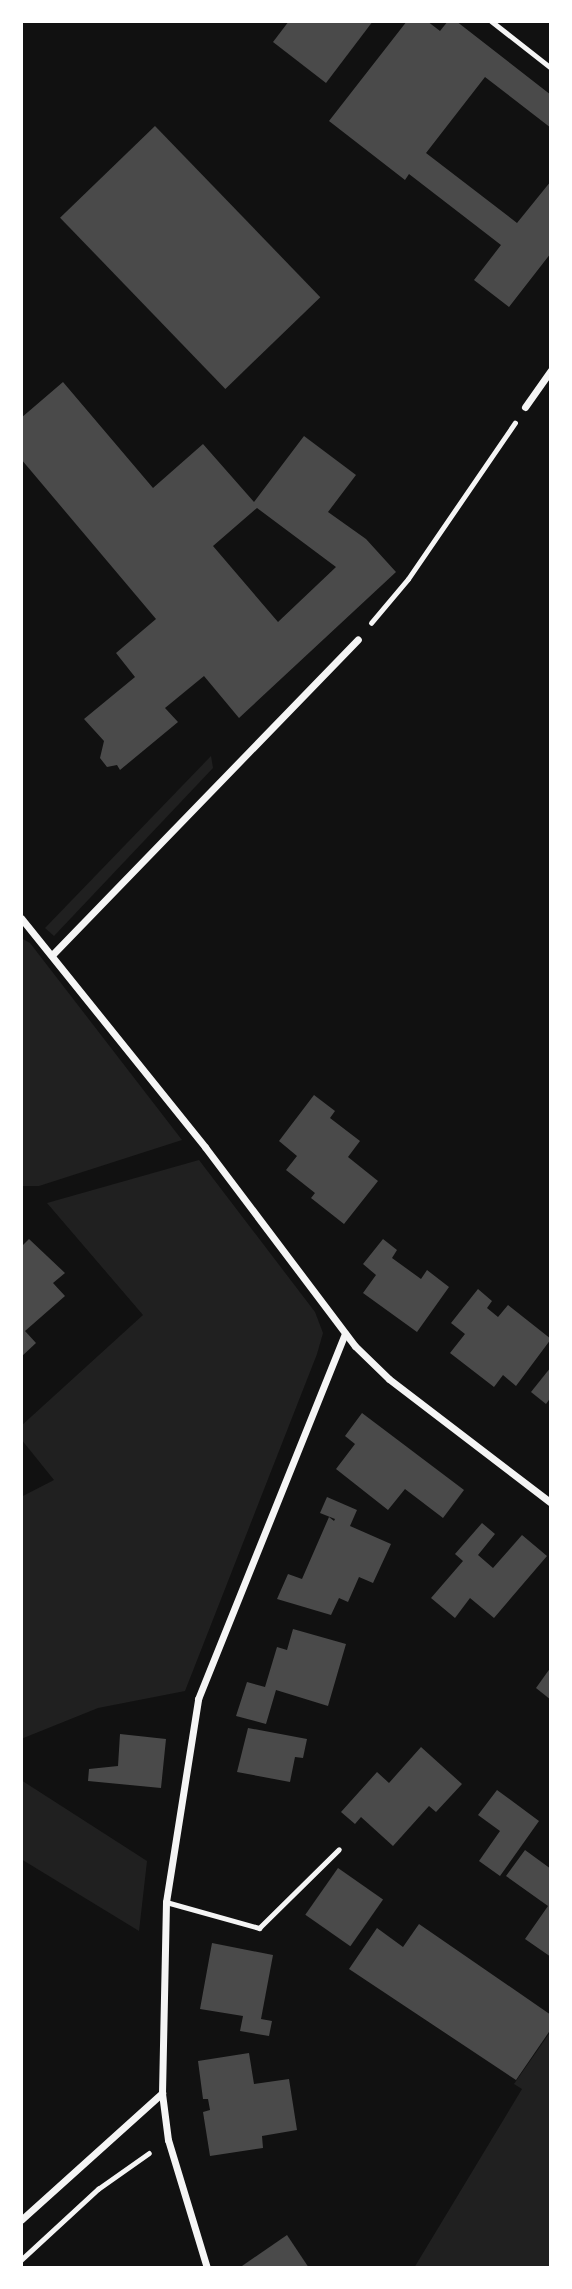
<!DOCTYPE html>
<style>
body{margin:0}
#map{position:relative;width:572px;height:2289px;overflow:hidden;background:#111;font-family:"Work Sans",sans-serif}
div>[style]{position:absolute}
.green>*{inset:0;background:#202020}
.building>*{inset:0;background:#4a4a4a;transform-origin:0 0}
.path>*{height:4.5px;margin:-2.25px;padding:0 2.25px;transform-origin:2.25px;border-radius:2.25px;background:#f5f5f5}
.service>*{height:5px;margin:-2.5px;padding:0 2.5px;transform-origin:2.5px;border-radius:2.5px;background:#f5f5f5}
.minor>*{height:7px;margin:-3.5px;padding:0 3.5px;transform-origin:3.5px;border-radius:3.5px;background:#f5f5f5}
span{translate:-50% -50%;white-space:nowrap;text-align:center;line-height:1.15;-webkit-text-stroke:7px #fff;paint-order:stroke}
.frame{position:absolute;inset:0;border:23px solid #fff;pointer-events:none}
</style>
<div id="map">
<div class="green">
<div style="clip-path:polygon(211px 756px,213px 768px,54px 936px,45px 928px)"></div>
<div style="clip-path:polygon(21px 938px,30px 943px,182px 1140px,39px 1186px,21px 1186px)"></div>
<div style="clip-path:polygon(199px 1160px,315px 1312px,323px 1333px,317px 1354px,185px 1691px,98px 1708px,21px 1739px,21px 1497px,54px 1480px,21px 1439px,21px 1426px,143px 1315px,47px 1203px)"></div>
<div style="clip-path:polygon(21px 1780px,147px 1861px,139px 1931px,21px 1859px)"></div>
<div style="clip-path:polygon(551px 2031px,551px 2268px,414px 2268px,522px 2089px,514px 2084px)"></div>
</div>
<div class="building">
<div style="clip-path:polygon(289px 21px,373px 21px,326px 83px,273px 42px)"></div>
<div style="clip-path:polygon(407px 21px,427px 21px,440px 31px,448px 21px,456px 21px,551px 95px,551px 128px,485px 77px,426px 153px,517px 223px,551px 181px,551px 253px,509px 307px,474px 280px,501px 245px,409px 174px,405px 180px,329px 121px)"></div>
<div style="left:155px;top:126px;width:238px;height:132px;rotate:46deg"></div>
<div style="clip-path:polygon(evenodd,63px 382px,153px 488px,203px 444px,254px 502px,304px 436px,356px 475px,328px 512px,366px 539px,396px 572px,239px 718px,204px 676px,165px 708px,178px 722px,120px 770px,117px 765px,107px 767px,100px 758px,104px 741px,84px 719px,135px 677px,116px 653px,156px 619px,21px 459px,21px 418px,63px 382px,257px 508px,336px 567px,278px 622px,213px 546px,257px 508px)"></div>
<div style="clip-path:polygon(314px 1095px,335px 1111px,330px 1118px,360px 1141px,348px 1157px,378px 1181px,344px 1224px,311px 1198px,315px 1193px,286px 1170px,297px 1156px,279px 1141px)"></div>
<div style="clip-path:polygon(29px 1239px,65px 1273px,53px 1283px,65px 1296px,25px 1331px,36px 1343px,21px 1357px,21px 1247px)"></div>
<div style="clip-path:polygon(383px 1239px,397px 1250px,392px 1258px,421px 1279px,427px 1270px,449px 1287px,417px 1332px,363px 1293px,376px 1275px,363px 1264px)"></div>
<div style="clip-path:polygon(478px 1289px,492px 1301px,487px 1308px,498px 1317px,508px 1305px,551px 1339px,516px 1386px,503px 1375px,494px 1387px,450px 1353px,465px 1334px,451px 1323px)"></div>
<div style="clip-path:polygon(551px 1367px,551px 1397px,546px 1404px,531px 1392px)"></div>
<div style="clip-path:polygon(362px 1413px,464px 1490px,443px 1518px,405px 1489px,388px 1510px,336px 1469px,355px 1444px,345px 1436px)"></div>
<div style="clip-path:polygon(327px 1497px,357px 1510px,350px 1526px,391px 1544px,373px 1583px,359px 1577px,348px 1602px,339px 1598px,331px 1615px,277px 1599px,288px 1574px,302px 1579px,329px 1517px,334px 1521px,335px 1519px,320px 1513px)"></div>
<div style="clip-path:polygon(482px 1523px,495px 1534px,478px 1555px,493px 1568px,522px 1535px,547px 1556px,494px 1618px,470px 1598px,455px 1618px,431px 1598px,463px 1561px,455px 1554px)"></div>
<div style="clip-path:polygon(293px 1629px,346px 1644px,328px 1706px,276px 1690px,266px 1724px,236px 1716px,247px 1682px,265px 1687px,277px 1647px,287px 1650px)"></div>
<div style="clip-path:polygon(551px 1667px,551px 1700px,536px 1688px)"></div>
<div style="clip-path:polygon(248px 1728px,307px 1739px,303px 1758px,295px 1757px,290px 1782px,237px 1772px)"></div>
<div style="clip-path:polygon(120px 1734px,166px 1739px,161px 1788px,88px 1781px,89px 1769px,118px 1766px)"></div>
<div style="clip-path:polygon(421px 1747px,462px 1784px,436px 1812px,429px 1806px,393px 1846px,361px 1817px,355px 1824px,341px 1812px,377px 1772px,389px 1783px)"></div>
<div style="clip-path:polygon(497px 1790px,539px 1821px,500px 1876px,479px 1861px,500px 1831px,478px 1815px)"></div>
<div style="clip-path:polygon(525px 1850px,551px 1869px,551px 1957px,525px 1939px,548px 1906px,506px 1876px)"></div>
<div style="left:338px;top:1868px;width:55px;height:57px;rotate:35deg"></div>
<div style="clip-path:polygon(419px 1924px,551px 2015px,551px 2029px,516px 2080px,349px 1969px,377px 1928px,403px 1947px)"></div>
<div style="clip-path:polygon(212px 1943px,273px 1955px,261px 2019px,272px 2021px,269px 2036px,240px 2031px,243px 2016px,200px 2009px)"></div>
<div style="clip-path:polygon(249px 2053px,254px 2084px,289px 2079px,297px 2130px,262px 2136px,263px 2148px,210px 2156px,203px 2112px,210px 2110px,208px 2099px,203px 2099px,198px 2061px)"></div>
<div style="clip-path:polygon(287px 2235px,309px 2268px,243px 2268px,242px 2266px)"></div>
</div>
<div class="path">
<div style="left:371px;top:623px;width:57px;rotate:-49.9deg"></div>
<div style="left:408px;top:579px;width:189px;rotate:-55.6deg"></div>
<div style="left:21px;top:2260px;width:105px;rotate:-42.7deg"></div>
<div style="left:98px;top:2189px;width:62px;rotate:-35.2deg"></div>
</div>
<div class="service">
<div style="left:491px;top:21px;width:76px;rotate:38.1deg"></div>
<div style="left:166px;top:1902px;width:97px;rotate:15.6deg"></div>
<div style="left:259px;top:1928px;width:112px;rotate:-44.6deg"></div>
</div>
<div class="minor">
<div style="left:525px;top:407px;width:45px;rotate:-54.9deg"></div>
<div style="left:21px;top:918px;width:294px;rotate:51.2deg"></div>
<div style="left:205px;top:1147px;width:249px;rotate:53deg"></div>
<div style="left:355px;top:1346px;width:47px;rotate:44.1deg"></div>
<div style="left:389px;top:1379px;width:204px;rotate:37.4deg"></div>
<div style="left:53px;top:954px;width:438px;rotate:-45.9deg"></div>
<div style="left:21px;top:2220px;width:190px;rotate:-42deg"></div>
<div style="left:207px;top:2268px;width:134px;rotate:-106.9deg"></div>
<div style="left:168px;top:2140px;width:47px;rotate:-97.3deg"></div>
<div style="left:162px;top:2093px;width:191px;rotate:-88.8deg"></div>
<div style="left:166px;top:1902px;width:206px;rotate:-81deg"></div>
<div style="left:198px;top:1699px;width:394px;rotate:-68.1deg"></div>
</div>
<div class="frame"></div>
</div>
